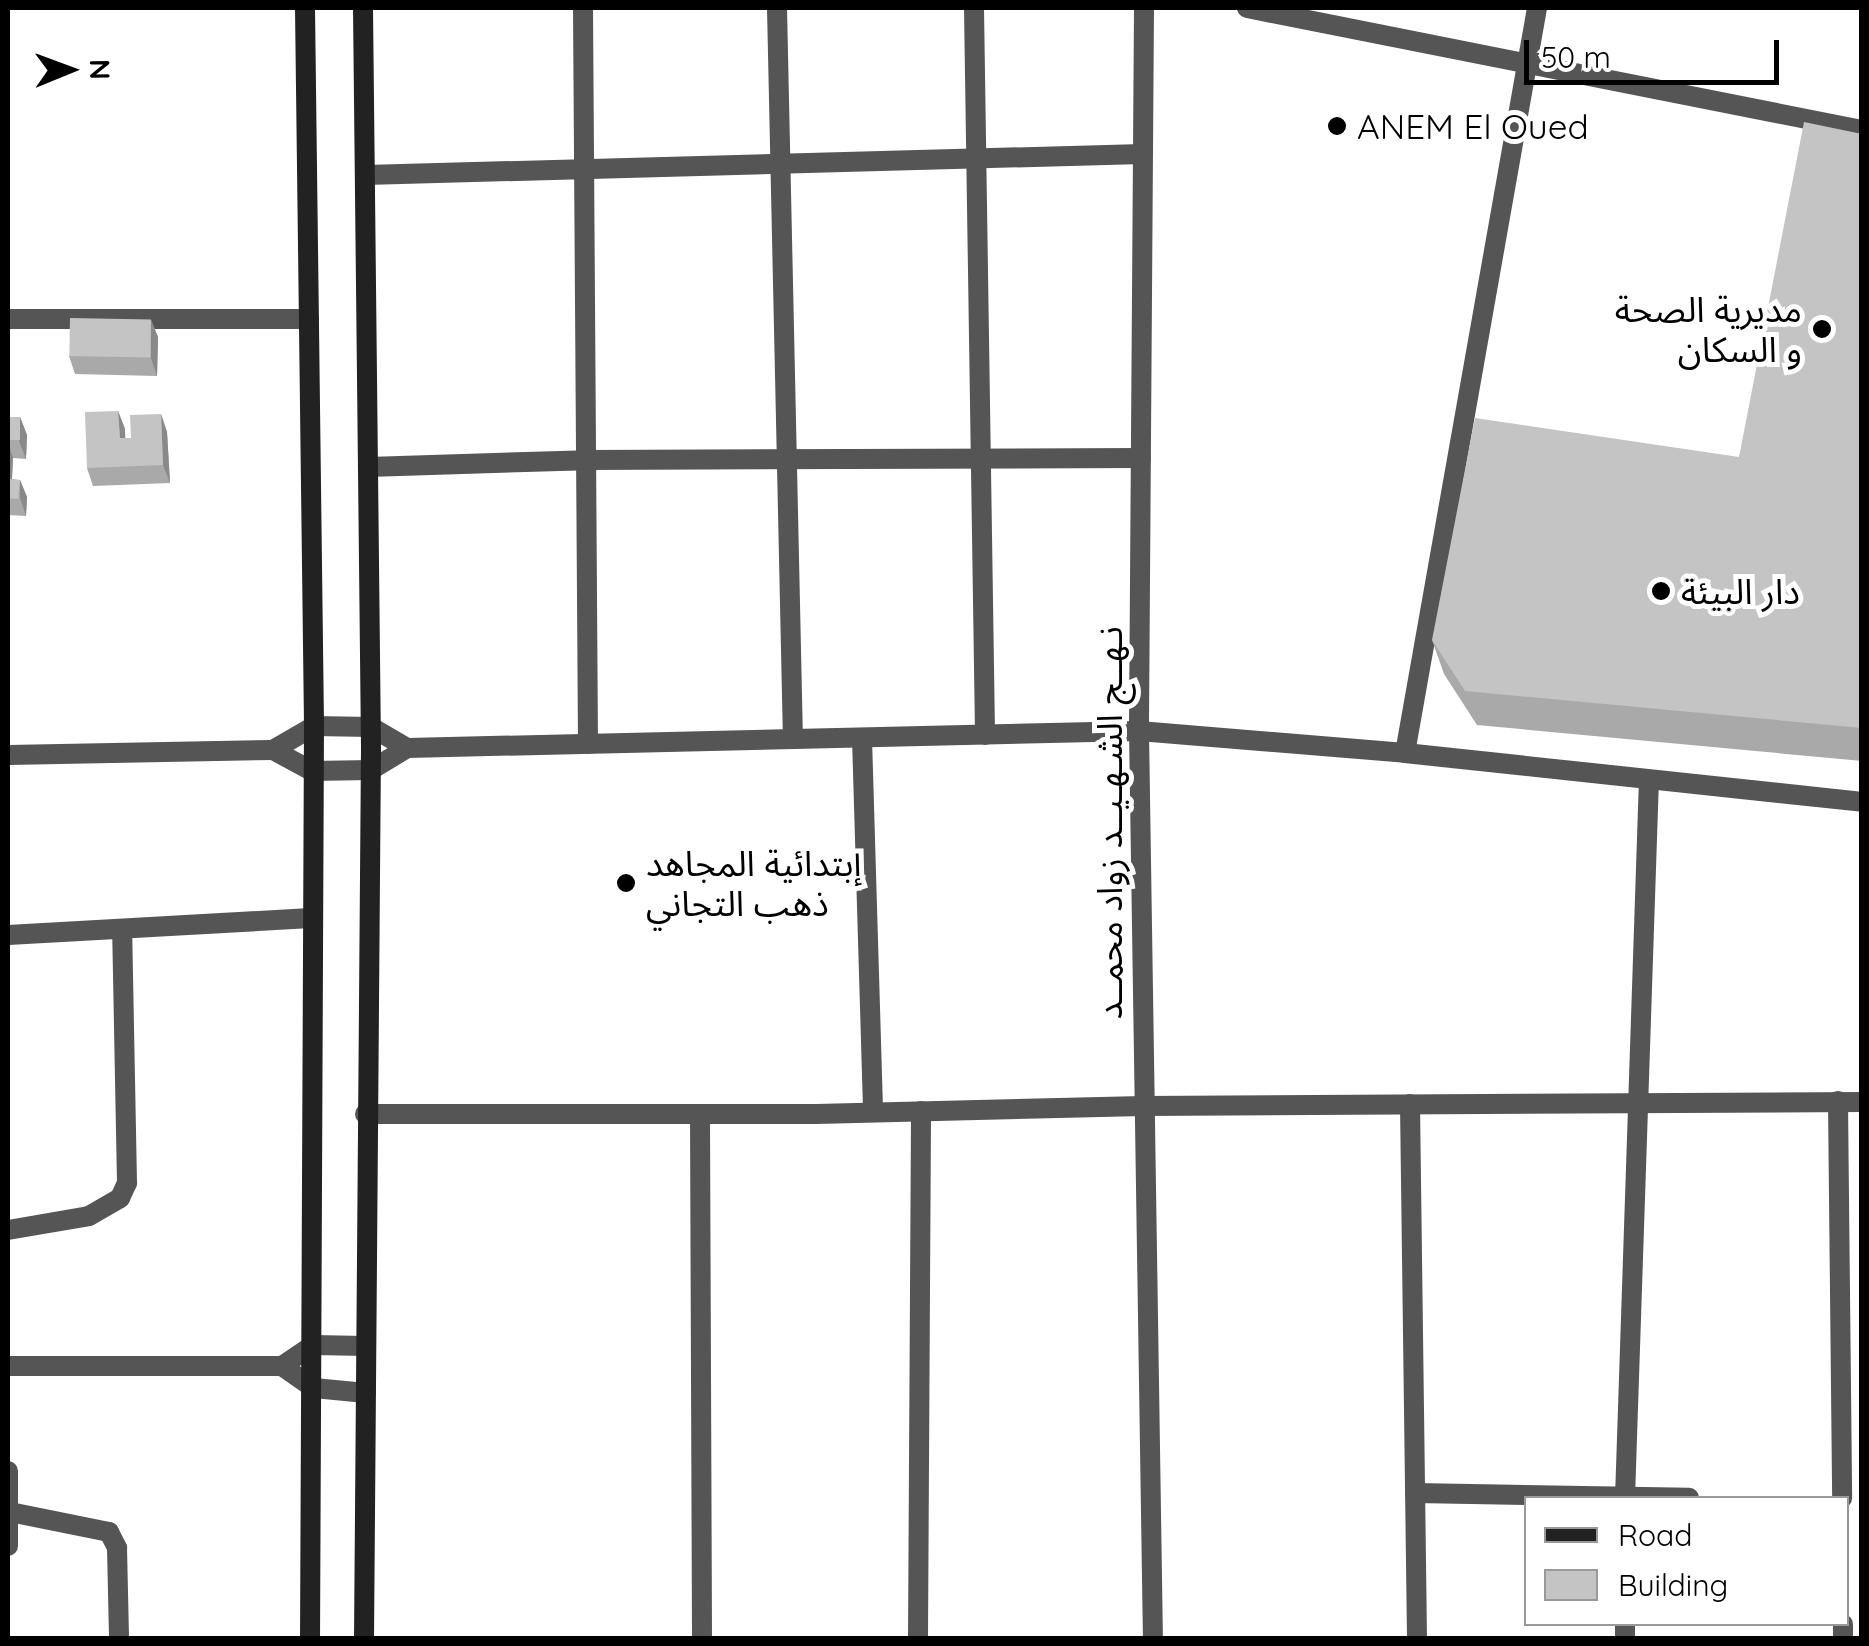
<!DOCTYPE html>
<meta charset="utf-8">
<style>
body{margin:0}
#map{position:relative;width:1869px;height:1646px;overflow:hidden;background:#fff;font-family:Quicksand,"Noto Sans Arabic",sans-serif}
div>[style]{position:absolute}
.minor>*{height:20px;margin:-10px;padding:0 10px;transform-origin:10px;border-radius:10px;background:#555}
.secondary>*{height:20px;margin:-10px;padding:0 10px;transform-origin:10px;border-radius:10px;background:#222}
.wall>*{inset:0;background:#a9a9a9}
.shaded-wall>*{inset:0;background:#898989}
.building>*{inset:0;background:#c4c4c4;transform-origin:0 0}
.dots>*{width:28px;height:28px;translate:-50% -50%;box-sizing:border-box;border:5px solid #fff;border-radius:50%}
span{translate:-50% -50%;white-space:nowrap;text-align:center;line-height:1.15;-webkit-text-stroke:10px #fff;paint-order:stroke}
.poi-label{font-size:35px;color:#000}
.left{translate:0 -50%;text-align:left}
.right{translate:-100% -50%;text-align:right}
.street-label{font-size:35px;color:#000}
.frame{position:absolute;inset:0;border:10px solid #000;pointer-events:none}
.legend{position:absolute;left:1524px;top:1496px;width:325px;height:130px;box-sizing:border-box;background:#fff;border:2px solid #999;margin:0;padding:12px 18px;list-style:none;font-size:30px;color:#000}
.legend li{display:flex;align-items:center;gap:20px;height:50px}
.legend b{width:50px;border:2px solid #999}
.north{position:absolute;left:20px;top:20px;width:100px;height:100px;-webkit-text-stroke:8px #fff;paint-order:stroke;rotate:89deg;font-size:28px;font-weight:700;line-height:40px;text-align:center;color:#000}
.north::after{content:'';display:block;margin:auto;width:35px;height:45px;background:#000;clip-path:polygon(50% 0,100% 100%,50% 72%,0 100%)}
.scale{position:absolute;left:1524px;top:40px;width:255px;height:45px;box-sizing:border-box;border:5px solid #000;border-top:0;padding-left:12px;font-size:30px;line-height:35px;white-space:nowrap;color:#000;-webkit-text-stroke:8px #fff;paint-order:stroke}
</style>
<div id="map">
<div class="minor">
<div style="left:583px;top:8px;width:736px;rotate:89.61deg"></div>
<div style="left:777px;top:8px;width:731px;rotate:88.75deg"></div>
<div style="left:974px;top:8px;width:727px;rotate:89.13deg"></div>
<div style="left:1144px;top:8px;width:723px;rotate:90.4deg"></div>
<div style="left:1139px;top:731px;width:907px;rotate:89.12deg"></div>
<div style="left:1247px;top:8px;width:627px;rotate:11.22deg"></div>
<div style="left:365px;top:175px;width:778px;rotate:-1.55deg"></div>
<div style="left:8px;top:319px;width:301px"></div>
<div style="left:368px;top:467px;width:218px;rotate:-1.8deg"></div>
<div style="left:586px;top:460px;width:555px;rotate:-0.21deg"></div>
<div style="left:862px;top:738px;width:374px;rotate:88.3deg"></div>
<div style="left:273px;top:750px;width:44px;rotate:28.3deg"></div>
<div style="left:312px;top:771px;width:59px;rotate:-1deg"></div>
<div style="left:371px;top:770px;width:42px;rotate:-31.4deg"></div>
<div style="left:407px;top:748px;width:732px;rotate:-1.33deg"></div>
<div style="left:1139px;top:731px;width:267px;rotate:4.7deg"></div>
<div style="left:1405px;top:753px;width:460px;rotate:6.1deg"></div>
<div style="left:1405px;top:753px;width:757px;rotate:-79.95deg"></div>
<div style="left:8px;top:755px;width:265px;rotate:-1.1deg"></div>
<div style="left:273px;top:750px;width:48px;rotate:-30.3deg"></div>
<div style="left:314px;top:726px;width:57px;rotate:1deg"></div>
<div style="left:371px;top:727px;width:42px;rotate:30.3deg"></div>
<div style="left:8px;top:935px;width:303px;rotate:-3.2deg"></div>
<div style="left:1838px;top:1101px;width:397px;rotate:89.4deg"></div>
<div style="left:1410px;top:1104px;width:534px;rotate:89.25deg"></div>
<div style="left:365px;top:1114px;width:451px"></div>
<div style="left:816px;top:1114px;width:327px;rotate:-1.4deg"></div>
<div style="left:1143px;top:1106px;width:719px;rotate:-0.32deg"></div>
<div style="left:700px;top:1115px;width:523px;rotate:89.78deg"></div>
<div style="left:8px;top:1230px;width:82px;rotate:-9.8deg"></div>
<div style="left:89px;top:1216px;width:36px;rotate:-30deg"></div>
<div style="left:120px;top:1198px;width:17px;rotate:-65deg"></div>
<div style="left:127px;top:1183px;width:254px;rotate:-91.1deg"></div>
<div style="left:8px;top:1366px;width:274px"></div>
<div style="left:282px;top:1366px;width:39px;rotate:35deg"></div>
<div style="left:314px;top:1388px;width:52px;rotate:5.5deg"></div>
<div style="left:282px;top:1366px;width:37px;rotate:-34deg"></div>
<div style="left:313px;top:1345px;width:53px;rotate:1.1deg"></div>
<div style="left:8px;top:1471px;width:75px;rotate:90deg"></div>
<div style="left:1415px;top:1493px;width:274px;rotate:1deg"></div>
<div style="left:1625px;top:1498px;width:718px;rotate:-88.09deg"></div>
<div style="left:10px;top:1512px;width:101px;rotate:11.4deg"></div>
<div style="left:109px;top:1532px;width:18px;rotate:63deg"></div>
<div style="left:117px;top:1548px;width:90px;rotate:88.7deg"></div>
<div style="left:1843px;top:1624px;width:14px;rotate:90deg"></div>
<div style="left:918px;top:1638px;width:527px;rotate:-89.67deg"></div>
<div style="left:1625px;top:1638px;width:14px;rotate:-90deg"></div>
</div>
<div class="secondary">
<div style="left:305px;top:8px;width:718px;rotate:89.28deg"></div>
<div style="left:314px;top:726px;width:912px;rotate:90.25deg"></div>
<div style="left:363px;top:8px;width:741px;rotate:89.38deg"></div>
<div style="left:371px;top:749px;width:889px;rotate:90.45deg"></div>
</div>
<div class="wall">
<div style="clip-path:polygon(1862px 134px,1862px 761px,1477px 725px,1444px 674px,1432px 640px,1739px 457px)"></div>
<div style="clip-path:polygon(151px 320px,158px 337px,157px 376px,75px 374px,69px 356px)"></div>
<div style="clip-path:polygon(118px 411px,125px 429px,125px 438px,131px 438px,161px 414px,167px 432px,170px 483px,93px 486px,87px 468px)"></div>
<div style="clip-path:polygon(8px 417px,20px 417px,27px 435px,26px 459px,13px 458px,12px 479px,20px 480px,27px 497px,26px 516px,8px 515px)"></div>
</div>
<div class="shaded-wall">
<div style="clip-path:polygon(151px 320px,158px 337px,157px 376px,151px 358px)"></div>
<div style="clip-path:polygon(118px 411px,125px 429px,126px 456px,120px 438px)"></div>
<div style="clip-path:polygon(161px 414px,167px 432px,170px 483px,163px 465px)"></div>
<div style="clip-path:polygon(20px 417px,27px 435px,26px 459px,19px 441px)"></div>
<div style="clip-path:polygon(8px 442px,13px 458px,11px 497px,8px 487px)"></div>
<div style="clip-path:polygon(20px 480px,27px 497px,26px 516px,20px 498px)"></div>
</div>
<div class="building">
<div style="clip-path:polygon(1804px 122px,1862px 134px,1862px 728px,1465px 691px,1432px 640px,1475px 418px,1739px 457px)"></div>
<div style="left:70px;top:318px;width:81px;height:38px;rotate:1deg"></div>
<div style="clip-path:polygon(118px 411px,120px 438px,131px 438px,130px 415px,161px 414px,163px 465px,87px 468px,85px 412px)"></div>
<div style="left:8px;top:417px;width:12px;height:23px"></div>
<div style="left:8px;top:479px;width:12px;height:19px;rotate:5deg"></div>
</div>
<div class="dots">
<div style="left:1337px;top:126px;background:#000"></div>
<div style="left:1822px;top:329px;background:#000"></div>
<div style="left:1661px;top:591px;background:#000"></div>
<div style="left:626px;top:883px;background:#000"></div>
</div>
<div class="poi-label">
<span class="left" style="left:1357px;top:126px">ANEM El Oued</span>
<span class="right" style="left:1802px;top:329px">مديرية الصحة<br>و السكان</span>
<span class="left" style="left:1681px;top:591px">دار البيئة</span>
<span class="left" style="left:646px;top:883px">إبتدائية المجاهد<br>ذهب التجاني</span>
</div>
<div class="street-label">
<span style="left:1109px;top:823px;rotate:-90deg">نـهــج الشـهـيــد زواد محمــد</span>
</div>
<div class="frame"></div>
<ul class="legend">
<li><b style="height:12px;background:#222"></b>Road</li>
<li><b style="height:28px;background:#c4c4c4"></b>Building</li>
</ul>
<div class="north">N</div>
<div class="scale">50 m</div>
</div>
